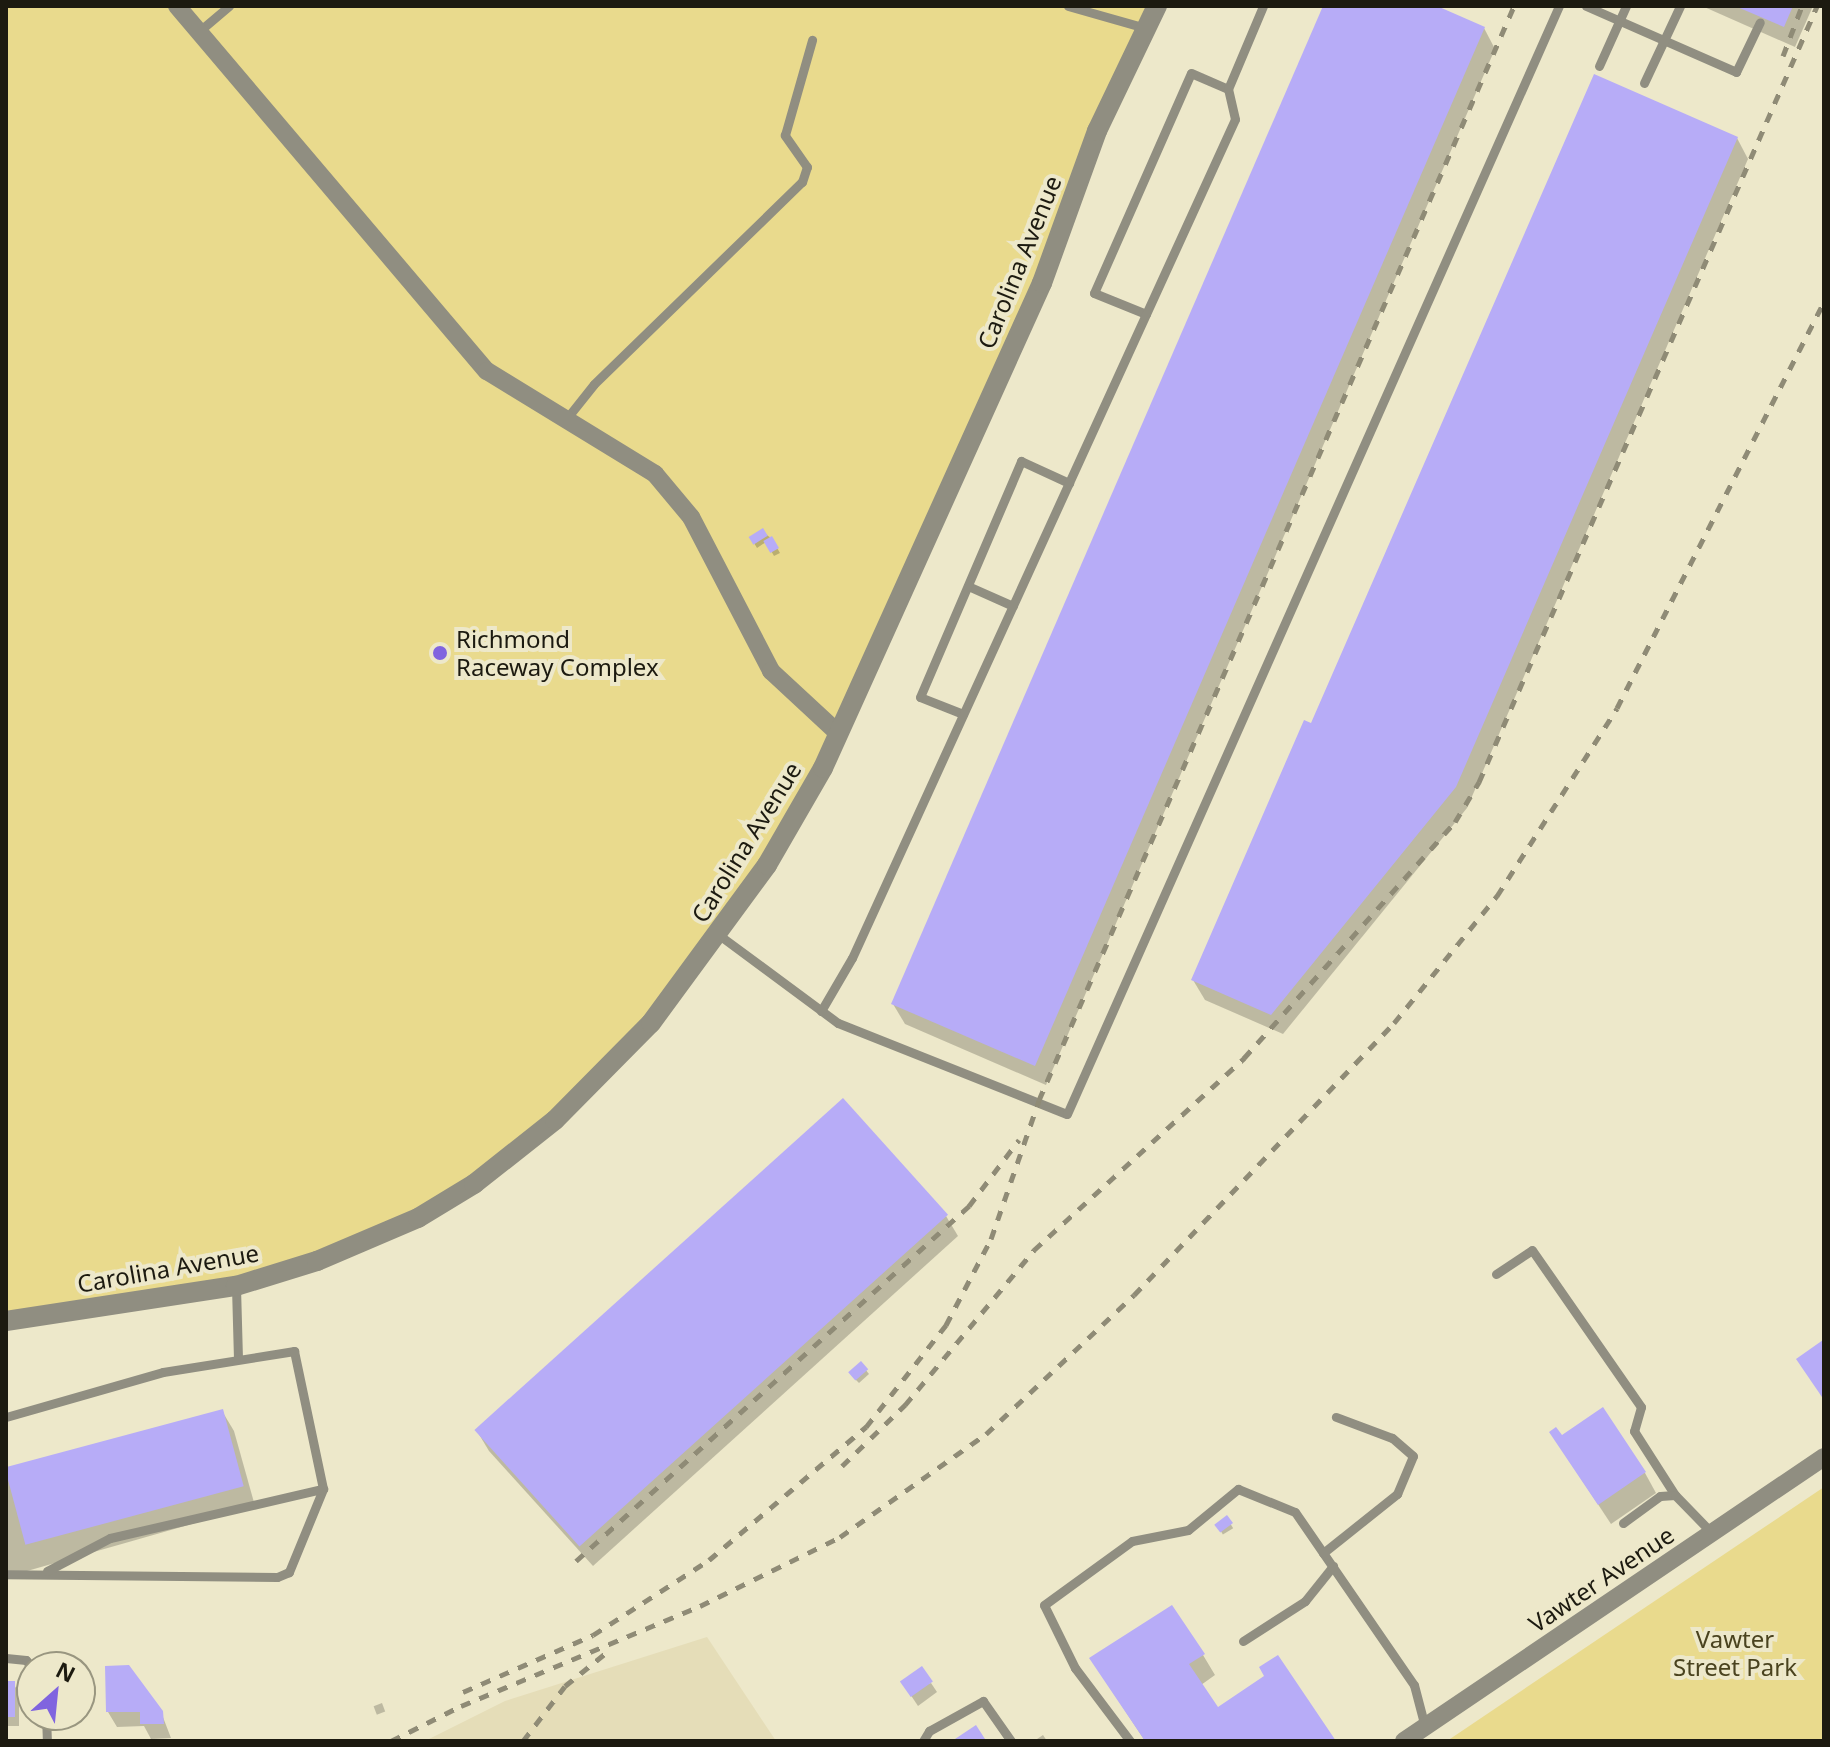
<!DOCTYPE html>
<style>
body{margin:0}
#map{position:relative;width:1830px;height:1747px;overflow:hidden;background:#ede8ca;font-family:"Noto Sans",sans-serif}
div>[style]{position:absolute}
.built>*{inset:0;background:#e5ddb8}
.green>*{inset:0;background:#e9da8d}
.shadow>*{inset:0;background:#0003;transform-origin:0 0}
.building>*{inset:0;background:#b7acf7;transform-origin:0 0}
.service>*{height:9px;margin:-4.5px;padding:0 4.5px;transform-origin:4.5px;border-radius:4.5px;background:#908e81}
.minor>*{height:18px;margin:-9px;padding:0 9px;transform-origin:9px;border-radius:9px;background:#908e81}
.tertiary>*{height:20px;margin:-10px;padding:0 10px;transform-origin:10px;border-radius:10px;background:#908e81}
.rail>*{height:5px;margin-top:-2.5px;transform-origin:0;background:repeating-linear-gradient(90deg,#8f8b76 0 10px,transparent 0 20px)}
.dots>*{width:22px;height:22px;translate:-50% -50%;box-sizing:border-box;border:4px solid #ede8ca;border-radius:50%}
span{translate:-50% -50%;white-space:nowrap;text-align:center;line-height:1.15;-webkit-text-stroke:8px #ede8ca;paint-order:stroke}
.street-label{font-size:24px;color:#1c1a10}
.poi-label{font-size:24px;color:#1c1a10}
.left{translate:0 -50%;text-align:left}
.park-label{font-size:24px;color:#4a431f}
.frame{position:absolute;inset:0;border:8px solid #1c1a10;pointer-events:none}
.north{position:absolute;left:16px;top:1651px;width:80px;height:80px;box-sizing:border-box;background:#ede8ca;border:2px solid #999680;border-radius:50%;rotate:27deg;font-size:22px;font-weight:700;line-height:32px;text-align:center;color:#1c1a10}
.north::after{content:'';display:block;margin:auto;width:28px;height:36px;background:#8064df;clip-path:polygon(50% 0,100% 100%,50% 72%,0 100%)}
</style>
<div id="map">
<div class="built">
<div style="clip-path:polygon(707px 1637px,776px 1741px,425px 1741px,505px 1701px)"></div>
</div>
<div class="green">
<div style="clip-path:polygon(6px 6px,1157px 6px,838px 733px,684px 982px,509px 1158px,317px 1261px,6px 1321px)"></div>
<div style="clip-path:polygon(1824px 1487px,1824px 1741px,1447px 1741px)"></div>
</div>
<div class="shadow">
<div style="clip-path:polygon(1325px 6px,1432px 6px,1484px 28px,1495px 49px,1046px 1085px,905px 1024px,893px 1004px)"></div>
<div style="clip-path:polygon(1702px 6px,1813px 6px,1795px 47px)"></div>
<div style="clip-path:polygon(1737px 138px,1748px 159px,1467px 808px,1283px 1034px,1205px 1000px,1193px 980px,1312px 726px)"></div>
<div style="clip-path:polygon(762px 531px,772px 539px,780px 553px,774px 556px,766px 542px,757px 548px,751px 538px)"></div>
<div style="clip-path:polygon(946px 1216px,958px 1236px,593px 1566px,489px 1451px,477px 1431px)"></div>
<div style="clip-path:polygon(861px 1364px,869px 1374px,859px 1383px,853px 1377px)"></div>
<div style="clip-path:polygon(222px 1411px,234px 1431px,255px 1506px,6px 1577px,6px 1473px)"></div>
<div style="clip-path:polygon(1551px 1433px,1645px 1473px,1656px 1493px,1611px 1524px)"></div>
<div style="left:1227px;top:1518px;width:12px;height:12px;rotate:59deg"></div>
<div style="clip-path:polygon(1203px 1655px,1215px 1675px,1201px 1685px,1217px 1709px,1333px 1741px,1145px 1741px,1091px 1659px)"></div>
<div style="clip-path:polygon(6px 1683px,13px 1683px,19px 1693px,19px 1726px,6px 1726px)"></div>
<div style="clip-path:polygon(931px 1683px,937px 1692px,918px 1706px,908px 1691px)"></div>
<div style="left:382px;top:1703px;width:9px;height:9px;rotate:69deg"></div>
<div style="clip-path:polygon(108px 1712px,161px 1712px,171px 1738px,151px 1739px,144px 1726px,117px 1727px)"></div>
<div style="clip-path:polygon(1043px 1735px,1047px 1741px,1034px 1741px)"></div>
</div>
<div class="building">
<div style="clip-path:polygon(1323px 6px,1437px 6px,1485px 27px,1035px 1066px,891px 1004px)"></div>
<div style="clip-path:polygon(1735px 6px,1793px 6px,1784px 27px)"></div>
<div style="clip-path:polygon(1594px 74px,1738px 137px,1456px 787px,1271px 1015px,1191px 980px,1304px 720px,1311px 723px)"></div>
<div style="left:763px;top:528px;width:9px;height:17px;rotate:58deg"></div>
<div style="left:772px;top:536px;width:14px;height:10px;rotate:60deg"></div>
<div style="left:843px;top:1098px;width:157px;height:496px;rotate:48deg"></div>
<div style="clip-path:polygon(1823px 1340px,1824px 1342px,1824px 1400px,1796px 1359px)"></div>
<div style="left:861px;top:1361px;width:11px;height:17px;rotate:49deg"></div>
<div style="clip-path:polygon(1603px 1407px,1646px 1472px,1598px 1505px,1549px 1432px,1556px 1427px,1562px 1435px)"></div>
<div style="left:223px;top:1409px;width:80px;height:226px;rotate:75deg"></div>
<div style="left:1227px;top:1515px;width:10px;height:16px;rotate:53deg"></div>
<div style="clip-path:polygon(1172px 1605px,1205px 1654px,1189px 1664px,1218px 1707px,1264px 1676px,1259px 1667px,1278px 1655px,1336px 1741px,1145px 1741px,1089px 1658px)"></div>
<div style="clip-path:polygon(129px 1665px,163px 1711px,164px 1724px,140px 1724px,140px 1712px,106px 1712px,105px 1666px)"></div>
<div style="left:922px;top:1666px;width:19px;height:27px;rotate:55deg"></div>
<div style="left:6px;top:1681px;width:9px;height:36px"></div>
<div style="clip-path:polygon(976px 1725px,985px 1739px,952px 1741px)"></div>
</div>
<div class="service">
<div style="left:1068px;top:6px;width:81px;rotate:15.8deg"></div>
<div style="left:1586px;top:6px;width:164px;rotate:23.7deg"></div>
<div style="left:1736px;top:72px;width:55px;rotate:-64.4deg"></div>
<div style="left:197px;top:33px;width:42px;rotate:-40.2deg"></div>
<div style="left:1599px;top:66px;width:66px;rotate:-65.8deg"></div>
<div style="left:1644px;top:83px;width:85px;rotate:-64.9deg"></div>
<div style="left:1146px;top:314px;width:56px;rotate:-158deg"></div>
<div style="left:1094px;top:293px;width:240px;rotate:-66.2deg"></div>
<div style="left:1191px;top:73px;width:40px;rotate:23.4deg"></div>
<div style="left:567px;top:418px;width:43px;rotate:-51.5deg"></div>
<div style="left:594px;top:384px;width:290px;rotate:-44.2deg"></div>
<div style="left:802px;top:182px;width:16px;rotate:-72deg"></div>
<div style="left:807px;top:167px;width:39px;rotate:-125deg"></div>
<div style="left:785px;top:135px;width:99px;rotate:-74.1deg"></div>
<div style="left:968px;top:586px;width:49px;rotate:24deg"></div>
<div style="left:963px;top:714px;width:46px;rotate:-158.4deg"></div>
<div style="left:920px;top:697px;width:257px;rotate:-66.8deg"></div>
<div style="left:1021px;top:461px;width:53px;rotate:24.6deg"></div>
<div style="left:719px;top:935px;width:148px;rotate:36.5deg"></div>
<div style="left:838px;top:1023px;width:246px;rotate:21.7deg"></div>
<div style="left:1067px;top:1114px;width:1212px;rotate:-66.06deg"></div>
<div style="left:821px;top:1011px;width:61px;rotate:-59.7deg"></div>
<div style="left:852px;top:958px;width:922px;rotate:-65.46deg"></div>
<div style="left:1235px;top:119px;width:31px;rotate:-103deg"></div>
<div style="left:1228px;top:89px;width:90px;rotate:-67.1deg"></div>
<div style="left:1496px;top:1274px;width:43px;rotate:-33.7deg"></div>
<div style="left:1532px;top:1250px;width:191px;rotate:55.2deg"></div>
<div style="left:1641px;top:1407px;width:25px;rotate:106deg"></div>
<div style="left:1634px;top:1431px;width:76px;rotate:57.4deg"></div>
<div style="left:236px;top:1287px;width:72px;rotate:88.4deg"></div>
<div style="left:6px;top:1417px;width:163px;rotate:-16deg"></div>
<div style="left:163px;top:1372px;width:133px;rotate:-9.1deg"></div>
<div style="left:294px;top:1351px;width:141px;rotate:78.1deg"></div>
<div style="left:323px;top:1489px;width:90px;rotate:112.3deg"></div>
<div style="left:289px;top:1572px;width:13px;rotate:157deg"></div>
<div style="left:277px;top:1577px;width:271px;rotate:-179.4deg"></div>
<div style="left:1623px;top:1523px;width:46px;rotate:-36.1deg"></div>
<div style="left:1660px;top:1496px;width:15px;rotate:-4deg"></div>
<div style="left:1675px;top:1495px;width:53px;rotate:45.8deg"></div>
<div style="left:1323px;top:1553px;width:95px;rotate:-38.6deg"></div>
<div style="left:1397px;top:1494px;width:41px;rotate:-67.2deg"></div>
<div style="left:1413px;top:1456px;width:28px;rotate:-139deg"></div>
<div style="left:1392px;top:1438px;width:60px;rotate:-159.4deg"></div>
<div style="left:47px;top:1571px;width:71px;rotate:-27.6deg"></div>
<div style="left:110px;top:1538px;width:219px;rotate:-13deg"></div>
<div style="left:1243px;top:1641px;width:74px;rotate:-32.8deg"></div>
<div style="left:1305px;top:1601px;width:45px;rotate:-51.3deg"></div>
<div style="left:6px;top:1658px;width:20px;rotate:6deg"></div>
<div style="left:26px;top:1660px;width:10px;rotate:53deg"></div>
<div style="left:46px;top:1715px;width:26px;rotate:88deg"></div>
<div style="left:923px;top:1741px;width:12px;rotate:-59deg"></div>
<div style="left:929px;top:1731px;width:62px;rotate:-29.1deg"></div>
<div style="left:983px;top:1701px;width:49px;rotate:55deg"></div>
<div style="left:1130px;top:1741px;width:91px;rotate:-127deg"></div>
<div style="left:1075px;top:1668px;width:70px;rotate:-116.2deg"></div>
<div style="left:1044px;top:1605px;width:109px;rotate:-36deg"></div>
<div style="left:1132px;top:1541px;width:57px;rotate:-11.1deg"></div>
<div style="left:1188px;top:1530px;width:65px;rotate:-39.4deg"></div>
<div style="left:1238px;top:1489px;width:61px;rotate:22deg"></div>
<div style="left:1295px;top:1512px;width:210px;rotate:55.5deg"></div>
<div style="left:1414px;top:1685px;width:43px;rotate:75.3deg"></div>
</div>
<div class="minor">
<div style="left:177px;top:6px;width:479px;rotate:49.7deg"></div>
<div style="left:487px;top:371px;width:197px;rotate:31.5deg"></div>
<div style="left:655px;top:474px;width:56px;rotate:50.1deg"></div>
<div style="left:691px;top:517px;width:174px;rotate:62.5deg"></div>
<div style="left:771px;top:671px;width:91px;rotate:42.8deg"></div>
<div style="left:1404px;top:1741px;width:507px;rotate:-34.07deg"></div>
</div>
<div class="tertiary">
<div style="left:6px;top:1321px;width:233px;rotate:-8.7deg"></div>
<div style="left:236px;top:1286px;width:85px;rotate:-17.2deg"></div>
<div style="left:317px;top:1261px;width:110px;rotate:-23.1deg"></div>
<div style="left:418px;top:1218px;width:66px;rotate:-31.3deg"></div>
<div style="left:474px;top:1184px;width:103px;rotate:-38.3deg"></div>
<div style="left:555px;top:1120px;width:136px;rotate:-45.3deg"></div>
<div style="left:651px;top:1023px;width:196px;rotate:-53.7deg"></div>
<div style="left:767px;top:865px;width:112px;rotate:-60deg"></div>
<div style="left:823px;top:768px;width:532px;rotate:-65.7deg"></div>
<div style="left:1042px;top:283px;width:162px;rotate:-70.1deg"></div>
<div style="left:1097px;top:131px;width:139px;rotate:-64.4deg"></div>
</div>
<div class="rail">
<div style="left:1783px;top:56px;width:53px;rotate:-69.2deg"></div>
<div style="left:842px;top:1466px;width:88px;rotate:-44.1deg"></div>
<div style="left:905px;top:1405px;width:202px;rotate:-50.2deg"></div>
<div style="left:1034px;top:1250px;width:285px;rotate:-42.4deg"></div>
<div style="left:1244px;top:1058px;width:317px;rotate:-48.2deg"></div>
<div style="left:1455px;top:822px;width:47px;rotate:-59deg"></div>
<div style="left:1479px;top:782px;width:846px;rotate:-66.46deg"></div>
<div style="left:576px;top:1561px;width:530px;rotate:-42.09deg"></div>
<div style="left:969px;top:1206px;width:83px;rotate:-52.9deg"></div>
<div style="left:463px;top:1692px;width:142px;rotate:-23.7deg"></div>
<div style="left:593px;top:1635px;width:138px;rotate:-32.9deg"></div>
<div style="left:709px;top:1560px;width:206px;rotate:-40.3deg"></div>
<div style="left:866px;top:1427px;width:130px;rotate:-51.9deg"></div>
<div style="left:946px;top:1325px;width:97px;rotate:-62.4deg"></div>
<div style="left:991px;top:1239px;width:147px;rotate:-70.9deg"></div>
<div style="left:1039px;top:1100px;width:1193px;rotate:-66.53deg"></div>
<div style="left:391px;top:1741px;width:78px;rotate:-26.6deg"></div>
<div style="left:461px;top:1706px;width:259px;rotate:-22.7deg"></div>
<div style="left:700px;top:1606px;width:156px;rotate:-26.2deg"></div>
<div style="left:840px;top:1537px;width:179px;rotate:-35.2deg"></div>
<div style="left:986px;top:1434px;width:203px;rotate:-43.2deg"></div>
<div style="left:1134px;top:1295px;width:376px;rotate:-46.3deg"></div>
<div style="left:1394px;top:1023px;width:164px;rotate:-51deg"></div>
<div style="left:1497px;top:896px;width:223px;rotate:-57.4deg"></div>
<div style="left:1617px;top:708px;width:457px;rotate:-63deg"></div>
<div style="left:523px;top:1741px;width:69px;rotate:-52.6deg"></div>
<div style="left:565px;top:1686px;width:54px;rotate:-39deg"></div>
</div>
<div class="dots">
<div style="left:440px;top:653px;background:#8064df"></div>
</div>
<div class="street-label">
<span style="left:1019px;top:262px;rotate:-68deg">Carolina Avenue</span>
<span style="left:746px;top:842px;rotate:-58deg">Carolina Avenue</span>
<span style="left:168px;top:1268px;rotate:-10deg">Carolina Avenue</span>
<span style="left:1601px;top:1579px;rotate:-34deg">Vawter Avenue</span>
</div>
<div class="poi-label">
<span class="left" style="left:456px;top:653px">Richmond<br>Raceway Complex</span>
</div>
<div class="park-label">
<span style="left:1735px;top:1653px">Vawter<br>Street Park</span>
</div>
<div class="frame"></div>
<div class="north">N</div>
</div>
